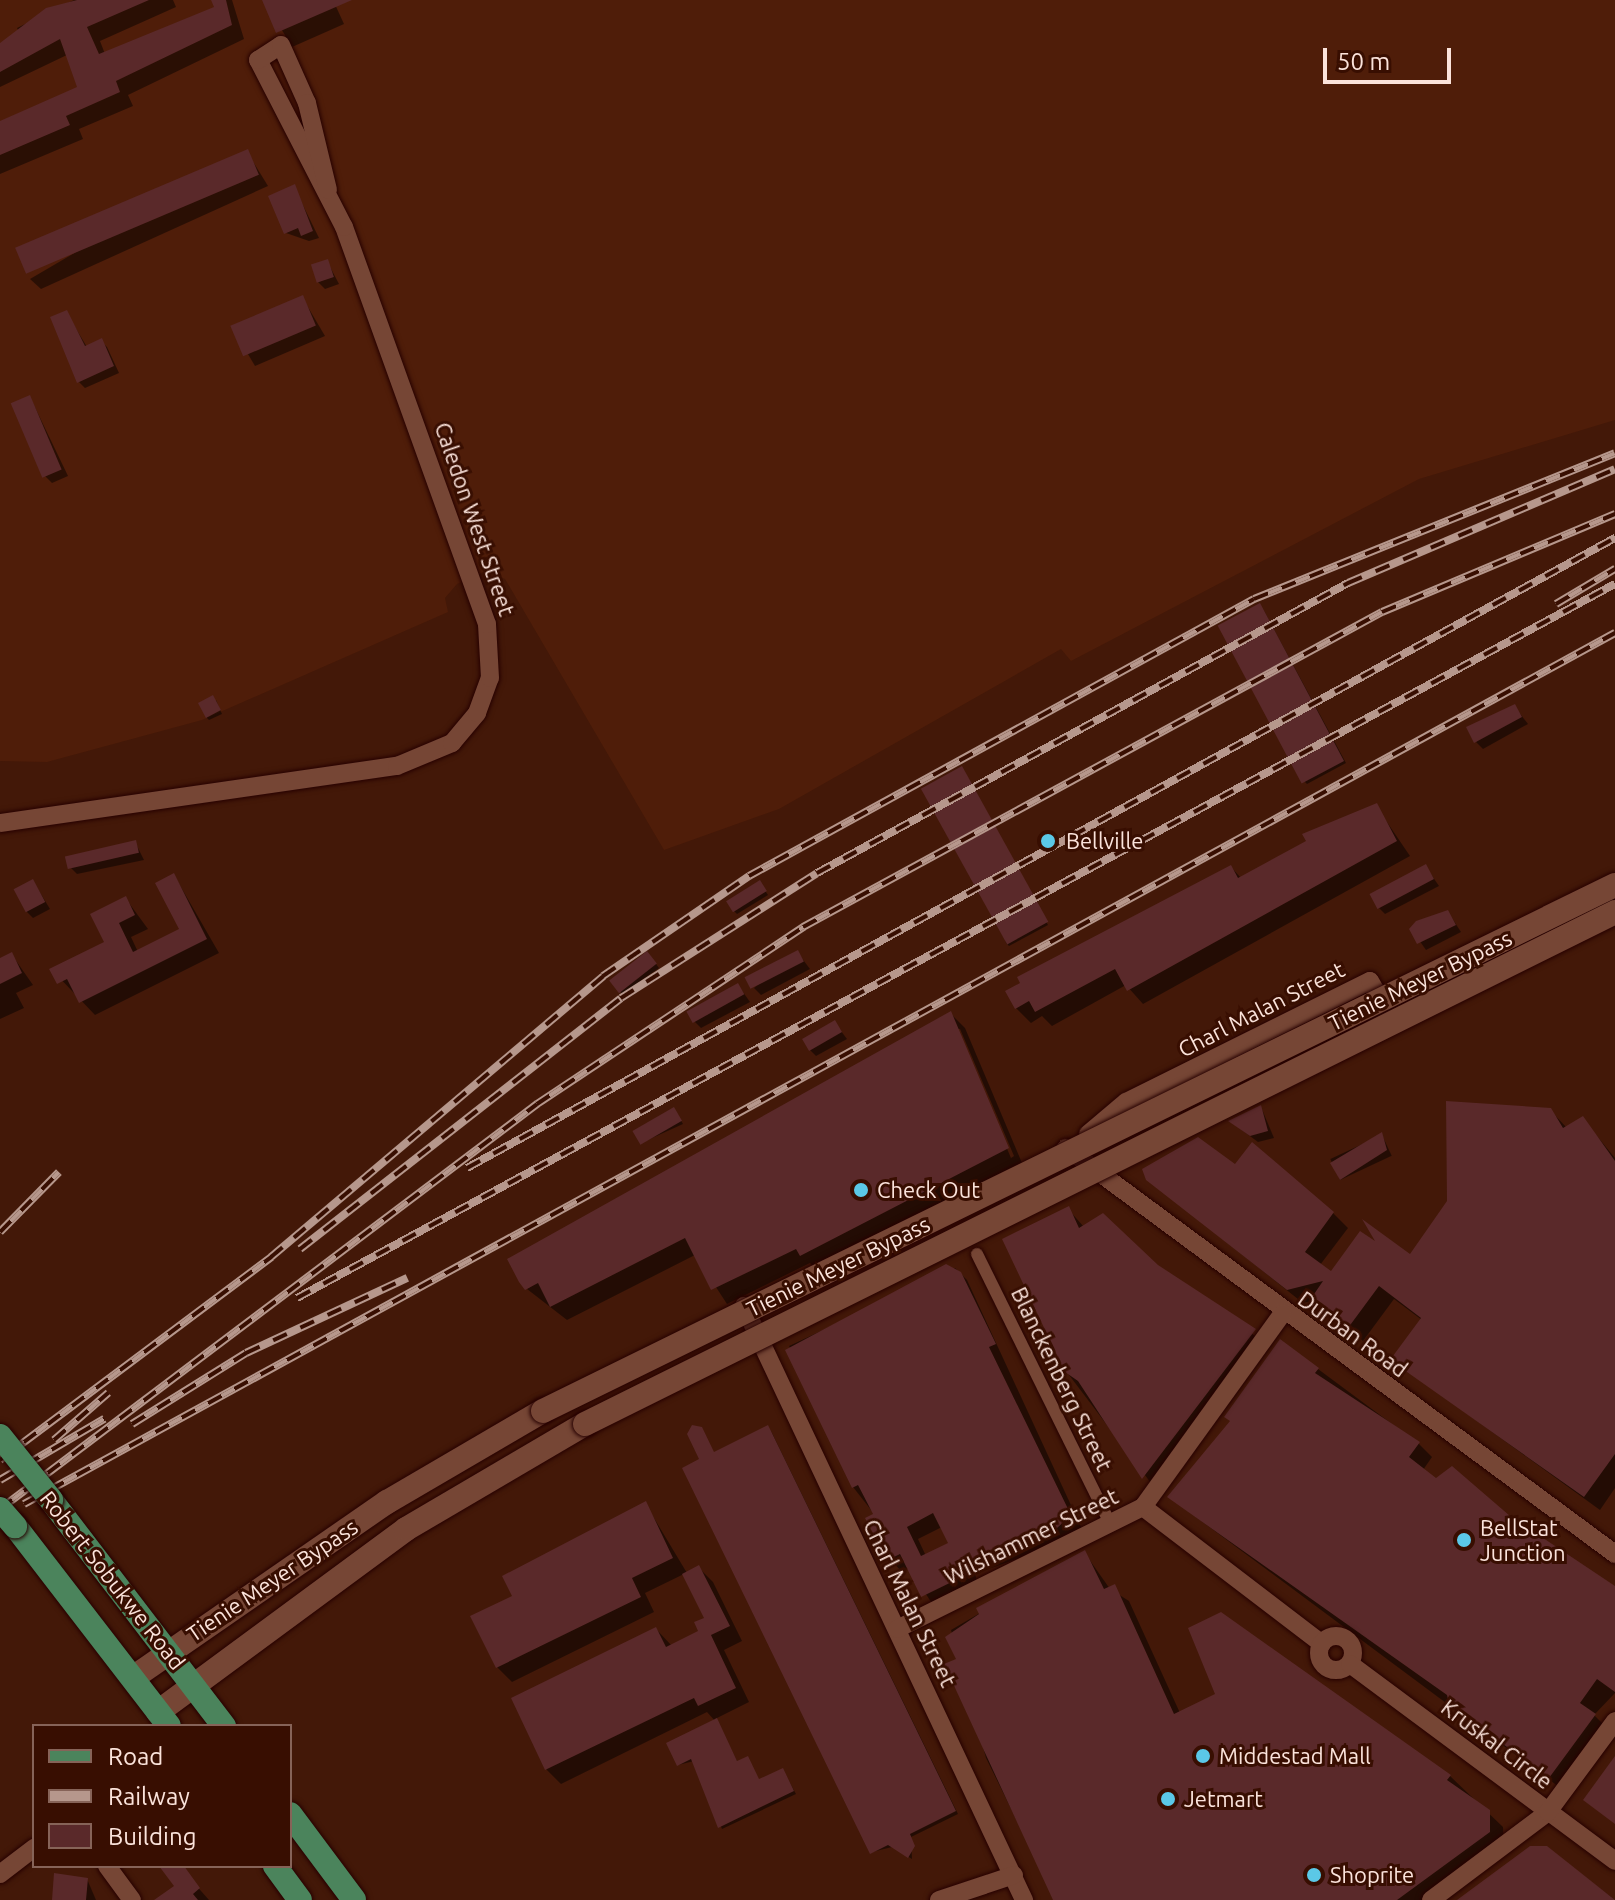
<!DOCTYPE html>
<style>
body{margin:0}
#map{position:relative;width:1615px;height:1900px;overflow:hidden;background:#431808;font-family:Ubuntu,sans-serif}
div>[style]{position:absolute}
.built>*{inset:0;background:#4f1d09}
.shadow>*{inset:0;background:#0007;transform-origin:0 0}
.building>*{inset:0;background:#5a292a;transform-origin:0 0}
.roads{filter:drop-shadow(0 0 2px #270100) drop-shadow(0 0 2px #270100)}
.pedestrian>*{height:12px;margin:-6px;padding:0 6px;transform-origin:6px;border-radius:6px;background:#764635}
.minor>*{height:18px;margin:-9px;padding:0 9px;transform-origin:9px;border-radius:9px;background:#764635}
.minor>.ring{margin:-9px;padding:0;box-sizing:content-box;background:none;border:18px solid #764635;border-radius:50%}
.secondary>*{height:24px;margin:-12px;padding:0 12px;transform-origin:12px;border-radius:12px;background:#764635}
.primary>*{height:24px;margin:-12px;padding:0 12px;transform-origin:12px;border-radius:12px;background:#4b845c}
.rail>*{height:8px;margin-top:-4px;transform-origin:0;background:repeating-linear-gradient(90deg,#380e01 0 15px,#b6978c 0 30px);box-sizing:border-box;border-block:2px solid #b6978c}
.bridges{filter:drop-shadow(0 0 2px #270100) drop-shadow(0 0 2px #270100)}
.secondary-bridge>*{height:24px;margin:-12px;padding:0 12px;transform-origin:12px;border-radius:12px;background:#764635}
.primary-bridge>*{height:24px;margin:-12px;padding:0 12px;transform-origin:12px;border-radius:12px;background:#4b845c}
.dots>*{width:22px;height:22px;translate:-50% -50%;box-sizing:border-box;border:4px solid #380e01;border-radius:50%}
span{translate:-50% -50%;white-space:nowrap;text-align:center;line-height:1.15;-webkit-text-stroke:6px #380e01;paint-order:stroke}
.street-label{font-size:22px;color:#fbe3db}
.poi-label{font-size:22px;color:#fbe3db}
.left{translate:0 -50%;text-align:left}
.legend{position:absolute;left:32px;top:1724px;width:260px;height:144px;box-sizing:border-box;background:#380e01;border:2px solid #866358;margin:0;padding:10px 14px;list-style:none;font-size:24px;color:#fbe3db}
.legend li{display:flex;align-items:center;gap:16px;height:40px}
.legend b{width:40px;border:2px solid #866358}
.scale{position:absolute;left:1323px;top:48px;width:128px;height:36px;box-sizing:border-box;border:4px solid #fbe3db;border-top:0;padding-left:10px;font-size:24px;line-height:28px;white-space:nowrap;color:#fbe3db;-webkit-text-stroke:6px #380e01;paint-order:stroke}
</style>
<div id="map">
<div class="built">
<div style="clip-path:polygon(0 0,1615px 0,1615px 420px,1419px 479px,1071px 661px,1061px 649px,779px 809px,664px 850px,505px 579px,486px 571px,457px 584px,445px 598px,448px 612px,202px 720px,47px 762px,0 761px)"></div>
</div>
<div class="shadow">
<div style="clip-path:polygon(74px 0,173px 0,176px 7px,100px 41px,105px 54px,217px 8px,213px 0,232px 0,244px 39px,128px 95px,133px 106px,79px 129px,83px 139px,0 174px,0 123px,80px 88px,69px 54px,0 87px,0 45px,21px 36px,17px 28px)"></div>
<div style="clip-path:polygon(264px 0,333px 0,344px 24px,292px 47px)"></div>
<div style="clip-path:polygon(247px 152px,268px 186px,41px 289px,30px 279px)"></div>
<div style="clip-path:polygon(294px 187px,319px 238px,309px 241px,286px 233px)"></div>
<div style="clip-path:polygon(327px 261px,339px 284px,325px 289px,318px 282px)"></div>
<div style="clip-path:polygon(302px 297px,325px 336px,255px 366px,232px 327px)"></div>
<div style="clip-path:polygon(66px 312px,87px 347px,101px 341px,107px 347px,119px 373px,85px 388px,79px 382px)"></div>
<div style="clip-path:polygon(30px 397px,68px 476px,52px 483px,45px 476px)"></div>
<div style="clip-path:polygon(1263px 609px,1346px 763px,1307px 784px,1304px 781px)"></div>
<div style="clip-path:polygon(216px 700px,222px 714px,209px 720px,206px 717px)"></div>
<div style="clip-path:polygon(1515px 707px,1528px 724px,1483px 749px,1476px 742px)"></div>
<div style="clip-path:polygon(964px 771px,1048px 925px,1009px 946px,1006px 943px)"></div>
<div style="clip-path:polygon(1376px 806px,1410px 856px,1143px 1004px,1126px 985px,1052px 1026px,1042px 1016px,1031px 1023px,1016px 1008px,1231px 867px,1241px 878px)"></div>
<div style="clip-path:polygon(135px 842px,144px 860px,77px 874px,70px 867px)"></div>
<div style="clip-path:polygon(1426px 867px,1439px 886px,1385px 914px,1378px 907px,1371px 895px)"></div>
<div style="clip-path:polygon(174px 875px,219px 953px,95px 1015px,52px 970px,107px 943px,126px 899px,148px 929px,131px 937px,138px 952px,181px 930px)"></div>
<div style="clip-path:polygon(33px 881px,50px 909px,33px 918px,26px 911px)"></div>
<div style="clip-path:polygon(762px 886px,768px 895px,737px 914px,734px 911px)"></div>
<div style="clip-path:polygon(1448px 912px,1461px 932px,1426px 950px,1412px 930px)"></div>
<div style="clip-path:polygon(798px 953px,810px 969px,761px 995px,754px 988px)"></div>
<div style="clip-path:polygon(12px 955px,33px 985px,16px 993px,24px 1008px,0 1019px,0 961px)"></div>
<div style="clip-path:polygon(650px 956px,659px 968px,622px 994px,620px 991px)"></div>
<div style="clip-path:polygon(738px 985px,750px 1002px,701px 1028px,694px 1021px,689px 1012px)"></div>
<div style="clip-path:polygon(evenodd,950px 1013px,965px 1028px,1022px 1163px,816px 1270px,810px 1263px,727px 1304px,695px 1255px,567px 1320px,527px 1289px,950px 1013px,956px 1029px,960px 1029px,1014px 1156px,1011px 1158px,956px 1029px)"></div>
<div style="clip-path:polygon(835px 1023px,847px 1039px,816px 1056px,809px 1049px)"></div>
<div style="clip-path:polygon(1261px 1107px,1274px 1138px,1258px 1142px,1231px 1122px)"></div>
<div style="clip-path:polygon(1550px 1110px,1567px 1128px,1582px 1118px,1615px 1158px,1615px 1488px,1600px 1510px,1393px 1360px,1422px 1320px,1394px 1299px,1363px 1341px,1313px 1301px,1303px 1303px,1147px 1179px,1236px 1167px,1333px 1213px,1348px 1228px,1320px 1265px,1332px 1273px,1381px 1248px,1410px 1257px)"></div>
<div style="clip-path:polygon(676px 1112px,683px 1124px,641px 1143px)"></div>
<div style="left:1382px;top:1135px;width:23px;height:57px;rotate:65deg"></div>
<div style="clip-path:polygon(1068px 1209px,1084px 1227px,1157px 1267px,1268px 1345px,1157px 1491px,1066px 1371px)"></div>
<div style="clip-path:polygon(evenodd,955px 1268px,967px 1280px,1082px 1529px,1069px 1540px,975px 1574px,979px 1587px,935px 1608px,909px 1568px,902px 1572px,890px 1559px,868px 1519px,875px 1515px,853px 1487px,789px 1346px,955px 1268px,942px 1527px,951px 1544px,926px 1556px,918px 1539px,942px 1527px)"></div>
<div style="clip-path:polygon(1318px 1369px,1419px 1444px,1432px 1457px,1423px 1470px,1436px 1481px,1509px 1518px,1615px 1591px,1615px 1693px,1594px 1715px,1608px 1729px,1563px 1790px,1169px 1497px)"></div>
<div style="clip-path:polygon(771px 1431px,958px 1814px,911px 1837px,912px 1859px,892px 1847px,872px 1852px)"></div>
<div style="clip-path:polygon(645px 1503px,687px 1573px,699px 1568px,713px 1582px,742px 1641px,724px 1650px,749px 1702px,715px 1719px,738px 1763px,760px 1781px,783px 1770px,796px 1794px,722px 1829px,694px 1761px,678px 1765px,715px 1721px,707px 1712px,561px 1784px,546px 1769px,656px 1629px,672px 1646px,701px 1632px,706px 1619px,684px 1574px,645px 1593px,654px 1612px,512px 1682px,497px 1667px,514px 1597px)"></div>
<div style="clip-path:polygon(1084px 1552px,1110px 1589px,1129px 1601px,1180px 1713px,1450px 1776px,1503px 1827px,1504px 1847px,1435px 1900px,1056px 1900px,986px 1758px,951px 1630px)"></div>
<div style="clip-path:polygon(1547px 1848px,1615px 1900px,1460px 1900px)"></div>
<div style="clip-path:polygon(169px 1866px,179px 1866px,209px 1900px,166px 1900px,177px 1886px)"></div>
<div style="clip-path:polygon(87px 1879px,96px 1900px,54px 1900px)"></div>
</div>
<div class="building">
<div style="clip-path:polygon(77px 0,149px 0,87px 27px,99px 54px,214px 7px,211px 0,226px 0,232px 25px,116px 81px,120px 92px,66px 116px,70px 125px,0 155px,0 121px,77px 87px,60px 39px,0 72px,0 43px,46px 8px)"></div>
<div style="clip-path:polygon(262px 0,352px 0,276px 33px)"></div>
<div style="left:248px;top:149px;width:28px;height:253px;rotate:67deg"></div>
<div style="clip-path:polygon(295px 184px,313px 231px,301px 236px,298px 228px,284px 234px,268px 196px)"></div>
<div style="left:328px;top:259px;width:19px;height:18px;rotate:72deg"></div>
<div style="left:303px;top:295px;width:33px;height:79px;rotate:67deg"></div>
<div style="clip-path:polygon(67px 310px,85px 346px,102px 338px,114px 366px,77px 383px,50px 317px)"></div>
<div style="left:30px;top:395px;width:81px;height:21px;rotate:67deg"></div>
<div style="left:1260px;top:603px;width:179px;height:48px;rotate:62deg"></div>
<div style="left:213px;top:695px;width:17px;height:17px;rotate:62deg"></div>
<div style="clip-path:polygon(1515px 704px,1522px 717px,1474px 743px,1466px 727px)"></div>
<div style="left:962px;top:766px;width:178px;height:47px;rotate:61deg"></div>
<div style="clip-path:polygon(1377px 803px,1397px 841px,1127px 991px,1115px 969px,1035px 1012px,1029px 1001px,1015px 1009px,1005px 991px,1020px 983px,1017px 977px,1231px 865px,1238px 878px,1306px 841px,1302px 834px)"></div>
<div style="left:136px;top:840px;width:13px;height:73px;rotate:77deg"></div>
<div style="left:1426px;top:864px;width:17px;height:64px;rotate:62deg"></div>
<div style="clip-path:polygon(174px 873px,207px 939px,79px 1003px,67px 979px,57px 984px,49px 969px,104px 942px,90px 914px,126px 896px,135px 915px,119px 923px,133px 952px,179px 929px,155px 883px)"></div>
<div style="left:33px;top:879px;width:26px;height:22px;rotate:62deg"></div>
<div style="left:760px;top:880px;width:13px;height:40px;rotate:58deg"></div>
<div style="clip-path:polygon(1448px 910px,1456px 925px,1417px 944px,1409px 929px,1416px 921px)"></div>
<div style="left:798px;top:950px;width:13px;height:60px;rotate:63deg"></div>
<div style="left:647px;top:951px;width:16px;height:48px;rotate:52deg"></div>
<div style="clip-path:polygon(12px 952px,22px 973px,0 984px,0 958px)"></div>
<div style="left:738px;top:983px;width:13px;height:59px;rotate:61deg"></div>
<div style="clip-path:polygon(951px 1011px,1009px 1148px,800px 1256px,796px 1249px,711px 1290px,685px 1238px,550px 1307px,538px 1283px,525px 1290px,519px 1282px,507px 1259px)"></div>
<div style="left:835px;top:1020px;width:14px;height:38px;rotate:60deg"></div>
<div style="clip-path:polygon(1446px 1101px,1551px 1108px,1563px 1128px,1583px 1116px,1615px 1161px,1615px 1454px,1584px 1497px,1390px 1360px,1421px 1318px,1379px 1286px,1348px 1328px,1310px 1300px,1323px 1281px,1287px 1290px,1146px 1180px,1142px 1169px,1198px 1137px,1235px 1164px,1252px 1142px,1334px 1212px,1305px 1252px,1331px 1271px,1360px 1231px,1375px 1241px,1362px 1219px,1410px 1254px,1447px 1201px)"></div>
<div style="clip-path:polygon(1261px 1105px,1268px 1131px,1250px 1136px,1228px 1121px)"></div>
<div style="left:674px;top:1107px;width:16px;height:48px;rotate:60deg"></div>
<div style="clip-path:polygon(1382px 1132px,1387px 1150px,1340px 1180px,1330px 1163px)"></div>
<div style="clip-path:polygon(1069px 1206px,1079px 1228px,1103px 1213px,1158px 1265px,1256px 1329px,1142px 1479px,1078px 1381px,1065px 1372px,1002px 1239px)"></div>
<div style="clip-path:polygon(evenodd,946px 1264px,961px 1272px,996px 1344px,989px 1347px,1071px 1515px,1057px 1528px,964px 1562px,968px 1574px,921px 1597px,900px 1554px,888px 1560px,875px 1537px,865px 1518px,873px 1514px,858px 1485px,852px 1488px,785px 1350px,946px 1264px,933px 1513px,948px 1543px,921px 1556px,907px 1527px,933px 1513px)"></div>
<div style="clip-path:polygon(1280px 1339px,1319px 1368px,1315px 1373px,1420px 1442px,1409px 1457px,1436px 1478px,1452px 1466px,1510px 1516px,1615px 1586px,1615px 1692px,1597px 1679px,1580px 1703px,1596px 1714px,1549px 1778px,1449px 1704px,1447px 1695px,1167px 1497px,1230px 1421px,1224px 1417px)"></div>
<div style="clip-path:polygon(692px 1425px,702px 1427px,714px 1452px,768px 1425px,956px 1811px,910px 1834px,915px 1846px,908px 1858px,888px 1845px,870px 1854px,682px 1468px,699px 1459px,687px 1434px)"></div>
<div style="clip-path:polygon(646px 1501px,673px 1558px,632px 1578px,641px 1597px,496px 1668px,470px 1616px,512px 1596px,502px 1576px)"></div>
<div style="clip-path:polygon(1085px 1550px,1104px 1589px,1115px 1584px,1174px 1714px,1215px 1694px,1188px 1628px,1221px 1612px,1451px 1775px,1447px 1780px,1490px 1810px,1490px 1832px,1397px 1900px,1053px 1900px,944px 1664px,956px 1659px,945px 1637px,979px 1614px,976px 1608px)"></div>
<div style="clip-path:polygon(699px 1565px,730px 1626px,711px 1635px,736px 1688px,698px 1706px,694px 1698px,545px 1770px,511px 1698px,656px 1627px,666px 1647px,698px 1631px,694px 1622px,704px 1618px,682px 1574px)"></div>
<div style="clip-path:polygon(717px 1718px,737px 1761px,748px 1756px,759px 1779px,783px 1768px,794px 1791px,718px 1828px,691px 1759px,677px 1766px,666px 1743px)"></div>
<div style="clip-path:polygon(1615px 1756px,1615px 1824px,1583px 1800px)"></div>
<div style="clip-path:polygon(1530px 1846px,1547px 1846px,1615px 1900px,1457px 1900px)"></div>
<div style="clip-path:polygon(159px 1866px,184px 1866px,200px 1888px,193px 1894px,198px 1900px,154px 1900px,174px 1886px)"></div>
<div style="clip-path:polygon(54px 1873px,88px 1878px,86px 1900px,52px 1900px)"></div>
</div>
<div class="roads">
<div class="pedestrian">
<div style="left:977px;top:1254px;width:300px;rotate:63.7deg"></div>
</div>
<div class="minor">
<div style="left:0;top:823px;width:401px;rotate:-8.2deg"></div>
<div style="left:397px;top:766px;width:60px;rotate:-22.7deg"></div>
<div style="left:452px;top:743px;width:39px;rotate:-50deg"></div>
<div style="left:477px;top:713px;width:37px;rotate:-70deg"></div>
<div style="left:490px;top:678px;width:54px;rotate:-93.2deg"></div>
<div style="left:487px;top:624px;width:422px;rotate:-109.8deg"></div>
<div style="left:344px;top:227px;width:188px;rotate:-117.2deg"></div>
<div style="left:258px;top:60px;width:27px;rotate:-33deg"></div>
<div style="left:281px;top:45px;width:64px;rotate:65.9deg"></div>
<div style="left:307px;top:103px;width:89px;rotate:76.4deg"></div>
<div style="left:1088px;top:1134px;width:50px;rotate:-40.1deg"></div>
<div style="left:1126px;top:1102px;width:272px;rotate:-26.4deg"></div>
<div style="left:1370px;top:981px;width:34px;rotate:60deg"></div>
<div style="left:1066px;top:1148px;width:683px;rotate:36.48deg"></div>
<div style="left:744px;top:1306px;width:657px;rotate:64.76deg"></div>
<div style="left:1143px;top:1507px;width:225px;rotate:37.4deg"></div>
<div style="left:897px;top:1629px;width:275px;rotate:-26.4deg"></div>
<div style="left:1143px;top:1507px;width:239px;rotate:-54.2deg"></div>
<div class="ring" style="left:1319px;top:1636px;width:16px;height:16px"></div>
<div style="left:1350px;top:1664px;width:330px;rotate:36.6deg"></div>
<div style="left:107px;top:1866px;width:42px;rotate:53.7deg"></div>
<div style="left:0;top:1874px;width:43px;rotate:-37.4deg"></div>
<div style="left:939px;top:1900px;width:79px;rotate:-18.4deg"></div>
<div style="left:1431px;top:1900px;width:146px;rotate:-36.9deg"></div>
<div style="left:1548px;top:1812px;width:113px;rotate:-53.6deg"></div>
</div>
<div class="secondary">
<div style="left:134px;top:1677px;width:308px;rotate:-34.7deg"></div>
<div style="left:387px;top:1502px;width:181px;rotate:-30.3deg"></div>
<div style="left:158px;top:1712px;width:308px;rotate:-36.4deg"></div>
<div style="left:406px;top:1529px;width:208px;rotate:-30.4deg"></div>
</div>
<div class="primary">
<div style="left:51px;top:1500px;width:285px;rotate:52.6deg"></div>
<div style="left:15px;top:1526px;width:252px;rotate:52.4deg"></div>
<div style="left:290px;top:1814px;width:107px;rotate:53.3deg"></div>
<div style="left:275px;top:1866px;width:42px;rotate:53.7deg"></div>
</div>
</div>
<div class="rail">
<div style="left:1556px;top:604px;width:69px;rotate:-30.7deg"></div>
<div style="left:467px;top:1168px;width:1310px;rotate:-28.76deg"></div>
<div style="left:0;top:1232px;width:84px;rotate:-45.5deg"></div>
<div style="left:300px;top:1249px;width:407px;rotate:-38deg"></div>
<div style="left:621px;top:998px;width:232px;rotate:-32.5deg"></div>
<div style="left:817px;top:873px;width:605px;rotate:-28.64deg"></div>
<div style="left:1348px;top:583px;width:290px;rotate:-23.1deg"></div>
<div style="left:297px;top:1298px;width:1499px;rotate:-28.45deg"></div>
<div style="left:132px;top:1424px;width:134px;rotate:-31.9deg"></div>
<div style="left:246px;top:1353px;width:178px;rotate:-25deg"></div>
<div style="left:54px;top:1440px;width:72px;rotate:-41deg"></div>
<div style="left:0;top:1460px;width:339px;rotate:-36.8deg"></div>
<div style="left:271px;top:1257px;width:435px;rotate:-40.2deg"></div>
<div style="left:603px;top:976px;width:177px;rotate:-34.4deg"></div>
<div style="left:749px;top:876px;width:576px;rotate:-28.75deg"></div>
<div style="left:1254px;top:599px;width:389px;rotate:-22deg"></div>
<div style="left:0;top:1480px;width:121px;rotate:-30.4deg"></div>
<div style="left:24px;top:1504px;width:1814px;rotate:-28.7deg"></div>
<div style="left:0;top:1509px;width:673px;rotate:-37.02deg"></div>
<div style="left:537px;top:1104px;width:320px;rotate:-33.6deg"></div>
<div style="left:803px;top:927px;width:659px;rotate:-28.55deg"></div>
<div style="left:1382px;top:612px;width:253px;rotate:-22.8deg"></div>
</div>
<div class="bridges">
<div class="secondary-bridge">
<div style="left:543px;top:1411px;width:1194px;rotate:-26.14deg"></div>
<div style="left:585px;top:1424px;width:1150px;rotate:-26.43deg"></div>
</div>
<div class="primary-bridge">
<div style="left:0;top:1436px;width:82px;rotate:51.4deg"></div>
<div style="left:0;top:1509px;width:23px;rotate:49deg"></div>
</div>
</div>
<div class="dots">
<div style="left:1048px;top:841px;background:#5bc8e7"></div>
<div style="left:861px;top:1190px;background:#5bc8e7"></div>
<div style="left:1464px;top:1540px;background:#5bc8e7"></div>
<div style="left:1203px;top:1756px;background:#5bc8e7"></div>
<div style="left:1168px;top:1799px;background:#5bc8e7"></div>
<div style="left:1314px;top:1875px;background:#5bc8e7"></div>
</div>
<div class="street-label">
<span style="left:475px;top:519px;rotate:71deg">Caledon West Street</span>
<span style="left:1420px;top:980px;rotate:-26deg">Tienie Meyer Bypass</span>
<span style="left:1261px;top:1009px;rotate:-27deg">Charl Malan Street</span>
<span style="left:838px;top:1266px;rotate:-26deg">Tienie Meyer Bypass</span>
<span style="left:1353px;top:1334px;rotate:36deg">Durban Road</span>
<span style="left:1062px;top:1379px;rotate:64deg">Blanckenberg Street</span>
<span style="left:1031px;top:1536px;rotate:-26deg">Wilshammer Street</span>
<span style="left:113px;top:1580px;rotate:52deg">Robert Sobukwe Road</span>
<span style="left:272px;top:1580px;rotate:-34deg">Tienie Meyer Bypass</span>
<span style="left:910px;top:1603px;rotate:64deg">Charl Malan Street</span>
<span style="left:1497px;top:1744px;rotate:37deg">Kruskal Circle</span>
</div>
<div class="poi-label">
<span class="left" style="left:1066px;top:841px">Bellville</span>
<span class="left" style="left:877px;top:1190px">Check Out</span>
<span class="left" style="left:1480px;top:1540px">BellStat<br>Junction</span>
<span class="left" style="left:1219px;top:1756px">Middestad Mall</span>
<span class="left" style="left:1184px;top:1799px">Jetmart</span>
<span class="left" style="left:1330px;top:1875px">Shoprite</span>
</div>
<ul class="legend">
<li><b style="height:10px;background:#4b845c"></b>Road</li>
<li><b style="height:10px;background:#b6978c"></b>Railway</li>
<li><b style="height:22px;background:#5a292a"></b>Building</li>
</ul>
<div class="scale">50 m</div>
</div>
